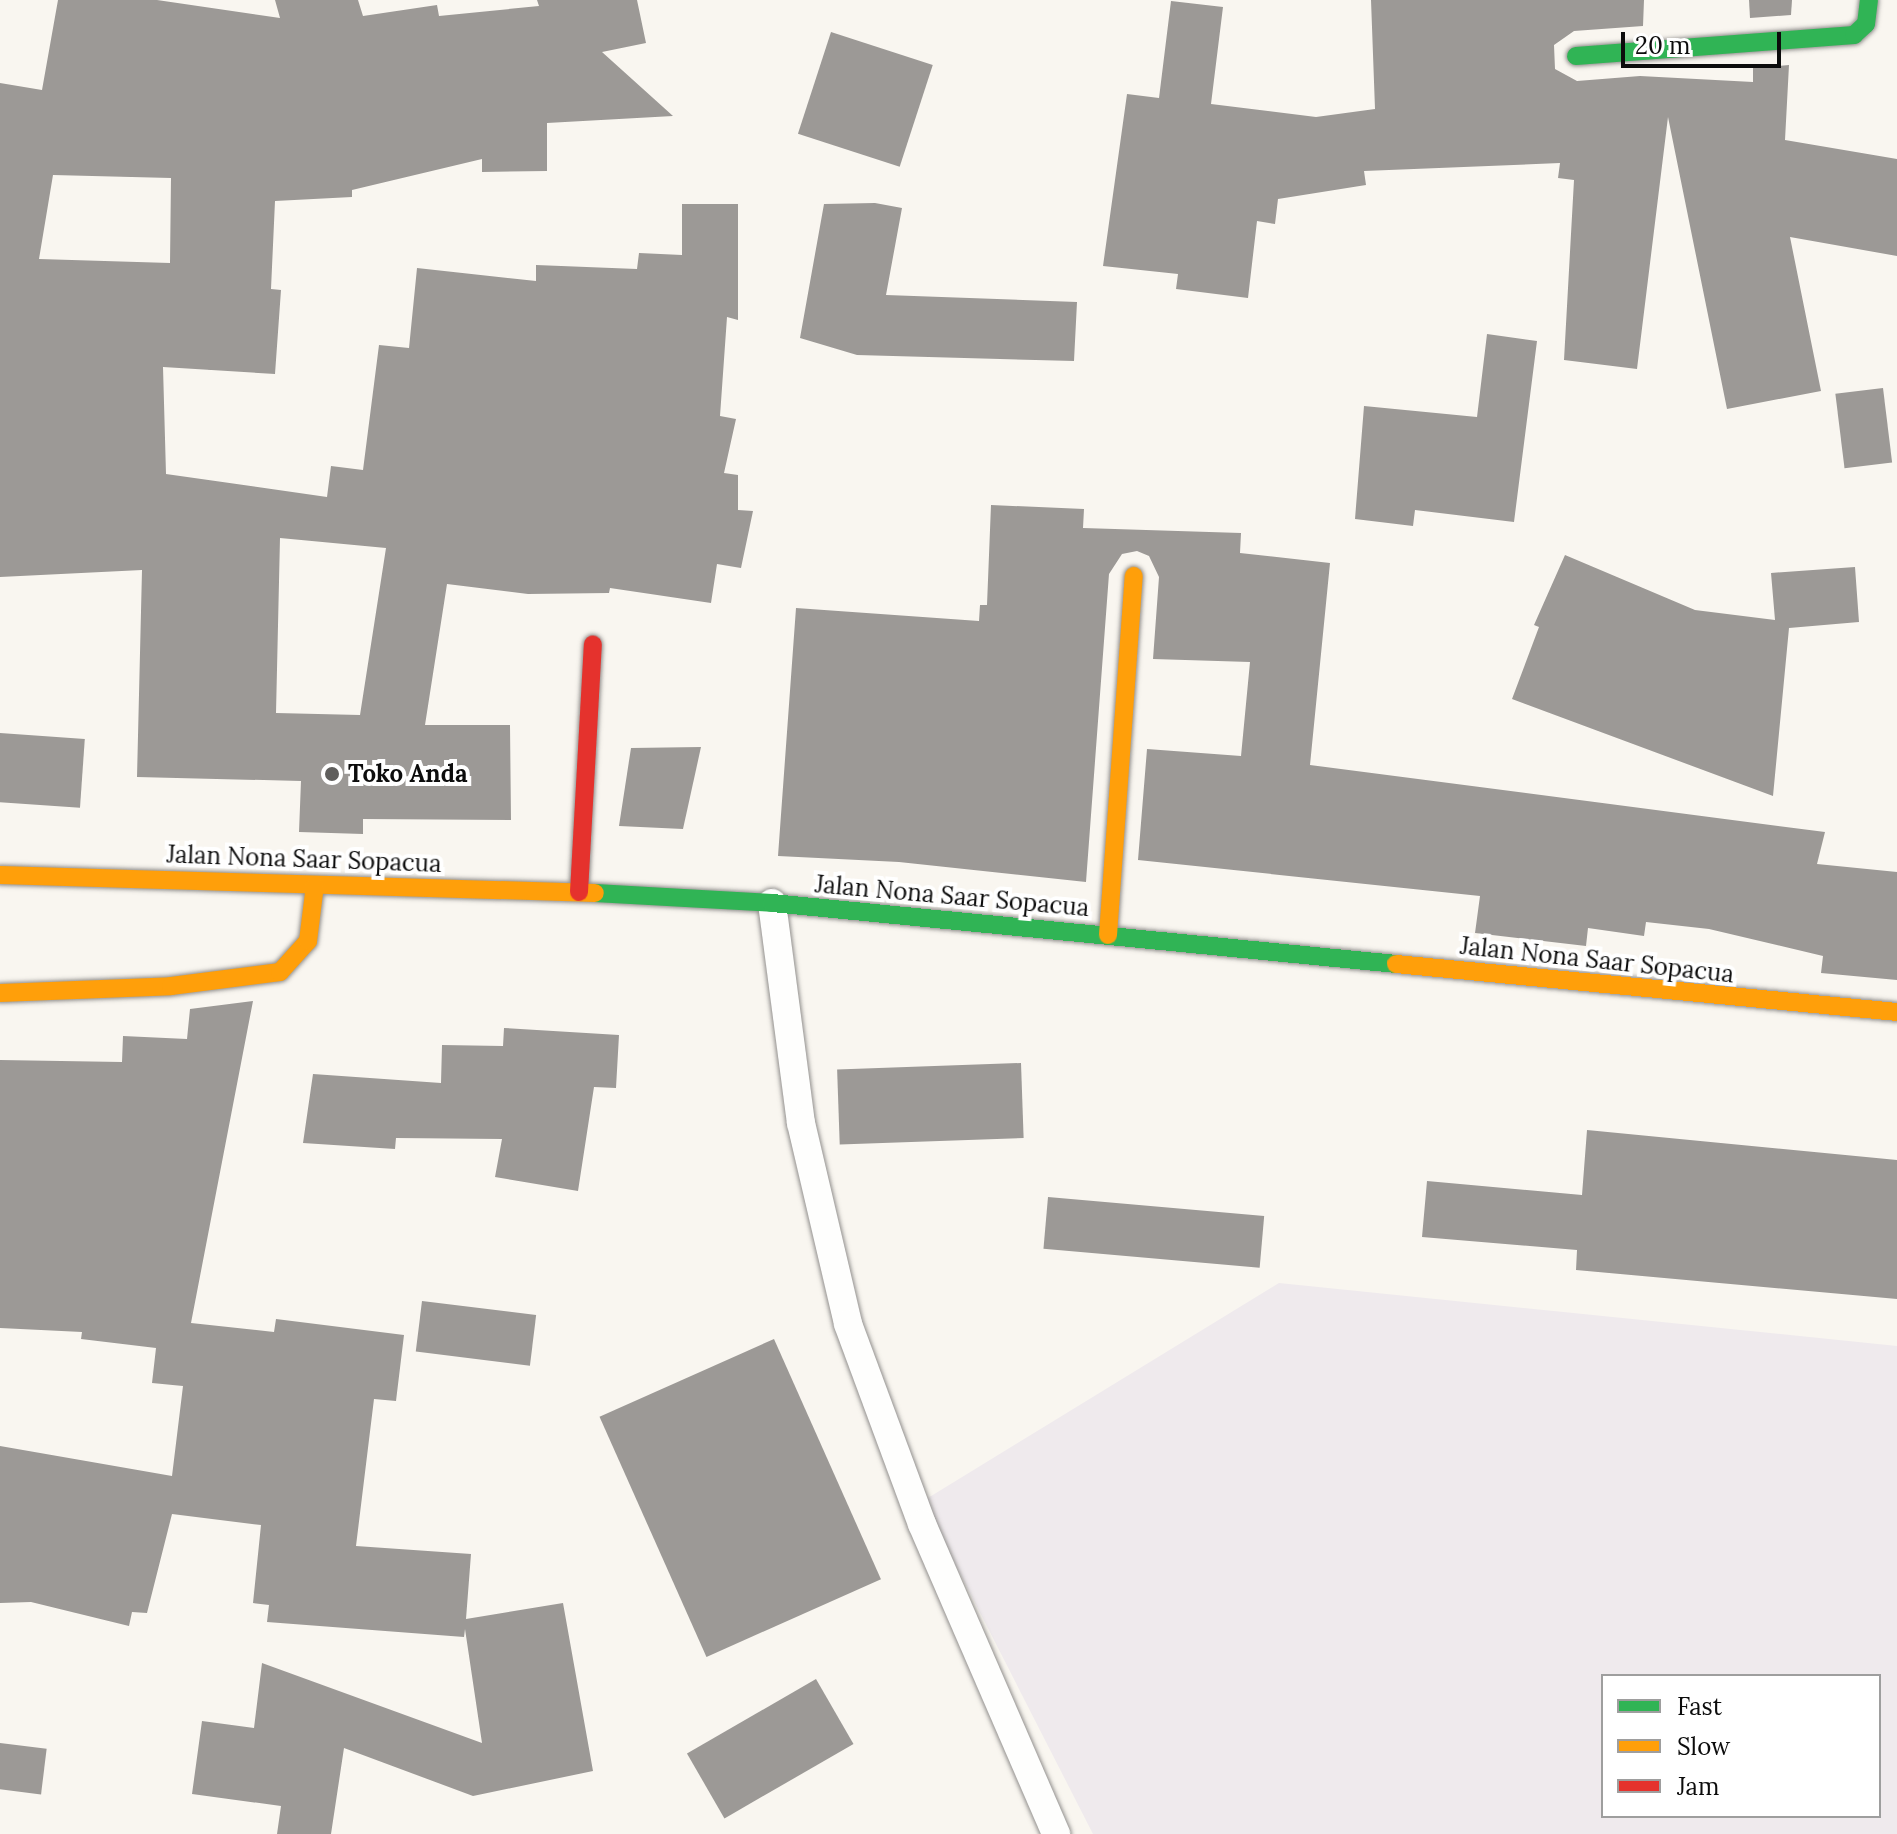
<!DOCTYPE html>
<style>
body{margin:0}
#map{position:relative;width:1897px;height:1834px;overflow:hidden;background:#f9f6f0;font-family:Lora,serif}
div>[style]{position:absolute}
.industrial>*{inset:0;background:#efeaed}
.building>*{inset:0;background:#9c9996;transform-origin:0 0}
.roads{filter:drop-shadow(0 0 2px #93918f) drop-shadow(0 0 2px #93918f)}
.lane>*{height:28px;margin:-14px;padding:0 14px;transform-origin:14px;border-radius:14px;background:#fefefd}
.fast>*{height:18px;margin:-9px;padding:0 9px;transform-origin:9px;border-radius:9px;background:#30b455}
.slow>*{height:18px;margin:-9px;padding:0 9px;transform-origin:9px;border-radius:9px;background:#ff9f0a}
.jam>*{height:18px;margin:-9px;padding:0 9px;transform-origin:9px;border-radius:9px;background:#e5322d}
.dots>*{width:22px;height:22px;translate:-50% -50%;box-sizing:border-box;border:4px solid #fff;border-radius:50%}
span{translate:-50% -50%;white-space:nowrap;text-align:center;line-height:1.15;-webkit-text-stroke:8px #fff;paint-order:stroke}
.poi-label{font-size:24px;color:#0c0c0c;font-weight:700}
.left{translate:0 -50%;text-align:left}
.street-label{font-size:24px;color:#0c0c0c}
.legend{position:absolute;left:1601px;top:1674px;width:280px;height:144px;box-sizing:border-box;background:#fff;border:2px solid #9e9e9e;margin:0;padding:10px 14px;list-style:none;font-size:24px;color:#0c0c0c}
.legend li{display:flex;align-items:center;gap:16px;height:40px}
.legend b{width:40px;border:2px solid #9e9e9e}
.scale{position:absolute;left:1621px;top:32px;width:160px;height:36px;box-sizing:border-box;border:4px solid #0c0c0c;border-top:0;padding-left:10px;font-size:24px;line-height:28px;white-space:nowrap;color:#0c0c0c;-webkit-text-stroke:6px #fff;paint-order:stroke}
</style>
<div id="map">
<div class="industrial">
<div style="clip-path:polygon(evenodd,1279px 1283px,1897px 1346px,1897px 1834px,1093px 1834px,923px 1501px,1279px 1283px,1603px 1676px,1879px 1676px,1879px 1816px,1603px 1816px,1603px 1676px)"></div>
</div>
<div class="building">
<div style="clip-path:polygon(evenodd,58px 0,157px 0,280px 18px,275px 0,358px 0,363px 16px,437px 5px,439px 16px,539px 6px,537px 0,637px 0,646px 43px,602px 52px,673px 116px,547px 123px,547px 171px,482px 172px,482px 159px,352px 190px,352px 197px,275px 201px,271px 289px,281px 290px,275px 374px,163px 367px,166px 474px,327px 497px,331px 466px,363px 470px,379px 345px,409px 348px,417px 268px,536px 281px,536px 265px,637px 269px,639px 253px,682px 255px,682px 204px,738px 204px,738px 320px,727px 317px,720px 416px,736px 419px,724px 473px,738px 475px,738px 510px,753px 511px,741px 568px,717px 564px,711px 603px,610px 588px,609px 593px,528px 594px,447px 584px,425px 725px,510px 725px,511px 820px,363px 819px,363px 834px,299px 832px,301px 781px,137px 777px,142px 570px,0 577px,0 83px,42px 90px,58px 0,53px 175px,171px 178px,170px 263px,39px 259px,53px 175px,58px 0,280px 538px,386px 548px,360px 715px,276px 713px,280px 538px)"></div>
<div style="clip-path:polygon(1371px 0,1644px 0,1643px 26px,1574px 31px,1554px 45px,1555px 69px,1577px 81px,1640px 76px,1753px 82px,1753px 68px,1789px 65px,1785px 140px,1897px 159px,1897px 256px,1790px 237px,1821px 391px,1727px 409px,1668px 117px,1637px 369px,1564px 360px,1574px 180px,1558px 178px,1560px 163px,1364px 171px,1366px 185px,1278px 199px,1275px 224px,1257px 221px,1248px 298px,1176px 289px,1178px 274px,1103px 266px,1127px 94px,1159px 98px,1171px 1px,1223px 7px,1211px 104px,1316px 117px,1375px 109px)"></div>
<div style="clip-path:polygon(1749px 0,1792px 0,1791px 15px,1750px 18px)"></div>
<div style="left:831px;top:32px;width:107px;height:107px;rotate:18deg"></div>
<div style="clip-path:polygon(875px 203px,902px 208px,886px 295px,1077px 302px,1074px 361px,857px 355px,800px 338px,824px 204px)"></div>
<div style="clip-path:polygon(1487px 334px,1537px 341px,1514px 522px,1415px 510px,1413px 526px,1355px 519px,1364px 406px,1477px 417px)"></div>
<div style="left:1883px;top:388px;width:75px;height:48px;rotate:83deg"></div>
<div style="clip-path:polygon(991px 505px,1084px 509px,1083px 528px,1241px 533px,1240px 553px,1330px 563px,1310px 765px,1825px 832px,1817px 864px,1897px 872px,1897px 980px,1821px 973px,1823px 956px,1709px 929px,1646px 922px,1644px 936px,1588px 928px,1586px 946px,1475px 933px,1480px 896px,1138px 860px,1147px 749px,1241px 756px,1250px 662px,1153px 659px,1159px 577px,1149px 556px,1137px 551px,1122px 554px,1109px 574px,1086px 882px,899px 862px,778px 856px,796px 608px,979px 621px,980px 605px,987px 605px)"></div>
<div style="clip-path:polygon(1565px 555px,1695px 610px,1775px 620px,1771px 573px,1855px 567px,1859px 622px,1789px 628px,1773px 796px,1512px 699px,1539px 627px,1534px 625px)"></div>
<div style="left:0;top:733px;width:85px;height:69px;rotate:4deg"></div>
<div style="clip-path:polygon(701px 747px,683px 829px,619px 826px,631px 748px)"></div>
<div style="clip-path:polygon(253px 1001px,191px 1323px,274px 1332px,276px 1319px,404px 1335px,396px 1401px,374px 1399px,356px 1546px,471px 1554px,466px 1619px,563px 1603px,593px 1771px,473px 1796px,344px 1748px,331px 1834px,277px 1834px,281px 1806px,192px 1794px,202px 1721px,254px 1728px,262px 1663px,482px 1743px,465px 1629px,464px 1637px,267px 1622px,269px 1605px,253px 1603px,261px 1525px,172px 1514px,147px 1613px,132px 1612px,129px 1626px,31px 1602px,0 1603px,0 1446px,172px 1476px,183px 1386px,152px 1383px,156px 1348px,81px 1339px,82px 1332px,0 1328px,0 1060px,122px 1062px,123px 1036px,187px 1039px,190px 1009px)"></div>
<div style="clip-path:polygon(504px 1028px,619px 1035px,616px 1088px,594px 1087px,578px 1191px,495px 1177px,502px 1139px,396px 1138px,395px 1149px,303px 1143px,313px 1074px,441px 1083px,442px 1045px,503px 1046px)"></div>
<div style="left:1021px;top:1063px;width:75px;height:184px;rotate:88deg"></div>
<div style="clip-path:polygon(1587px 1130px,1897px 1160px,1897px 1299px,1576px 1270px,1577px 1250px,1422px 1237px,1427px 1181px,1582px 1195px)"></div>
<div style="left:1048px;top:1197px;width:217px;height:52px;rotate:5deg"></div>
<div style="left:422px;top:1301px;width:115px;height:51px;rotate:7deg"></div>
<div style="left:774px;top:1339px;width:263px;height:191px;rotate:66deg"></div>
<div style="left:816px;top:1679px;width:75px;height:149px;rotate:60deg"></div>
<div style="left:0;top:1743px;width:47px;height:46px;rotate:7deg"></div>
</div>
<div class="roads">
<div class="lane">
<div style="left:772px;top:903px;width:222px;rotate:82.5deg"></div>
<div style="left:801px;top:1123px;width:206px;rotate:76.8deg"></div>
<div style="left:848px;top:1324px;width:213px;rotate:69.7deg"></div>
<div style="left:922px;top:1524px;width:338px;rotate:66.6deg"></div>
</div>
<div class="fast">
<div style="left:1576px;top:56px;width:279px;rotate:-4.3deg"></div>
<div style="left:1854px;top:35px;width:16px;rotate:-43deg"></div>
<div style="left:1866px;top:24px;width:24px;rotate:-83deg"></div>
<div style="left:595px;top:893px;width:177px;rotate:3.2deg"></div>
<div style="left:772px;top:903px;width:627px;rotate:5.58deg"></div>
</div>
<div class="slow">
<div style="left:0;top:875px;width:595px;rotate:1.73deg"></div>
<div style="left:1108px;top:935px;width:360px;rotate:-85.9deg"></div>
<div style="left:1396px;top:964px;width:503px;rotate:5.47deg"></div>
<div style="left:0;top:993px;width:171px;rotate:-2.3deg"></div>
<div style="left:171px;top:986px;width:110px;rotate:-7.3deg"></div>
<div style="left:280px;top:972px;width:42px;rotate:-47.9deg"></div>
<div style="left:308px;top:941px;width:56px;rotate:-82.9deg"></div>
</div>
<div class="jam">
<div style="left:579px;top:892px;width:248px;rotate:-86.8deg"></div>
</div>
</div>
<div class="dots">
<div style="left:332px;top:774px;background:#5f5e5c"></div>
</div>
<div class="poi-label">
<span class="left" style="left:348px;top:774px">Toko Anda</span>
</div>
<div class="street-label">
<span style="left:304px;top:859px;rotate:2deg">Jalan Nona Saar Sopacua</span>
<span style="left:952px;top:896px;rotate:5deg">Jalan Nona Saar Sopacua</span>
<span style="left:1597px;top:960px;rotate:6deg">Jalan Nona Saar Sopacua</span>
</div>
<ul class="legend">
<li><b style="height:10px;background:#30b455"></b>Fast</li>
<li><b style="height:10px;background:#ff9f0a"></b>Slow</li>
<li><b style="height:10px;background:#e5322d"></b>Jam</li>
</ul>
<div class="scale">20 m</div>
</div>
